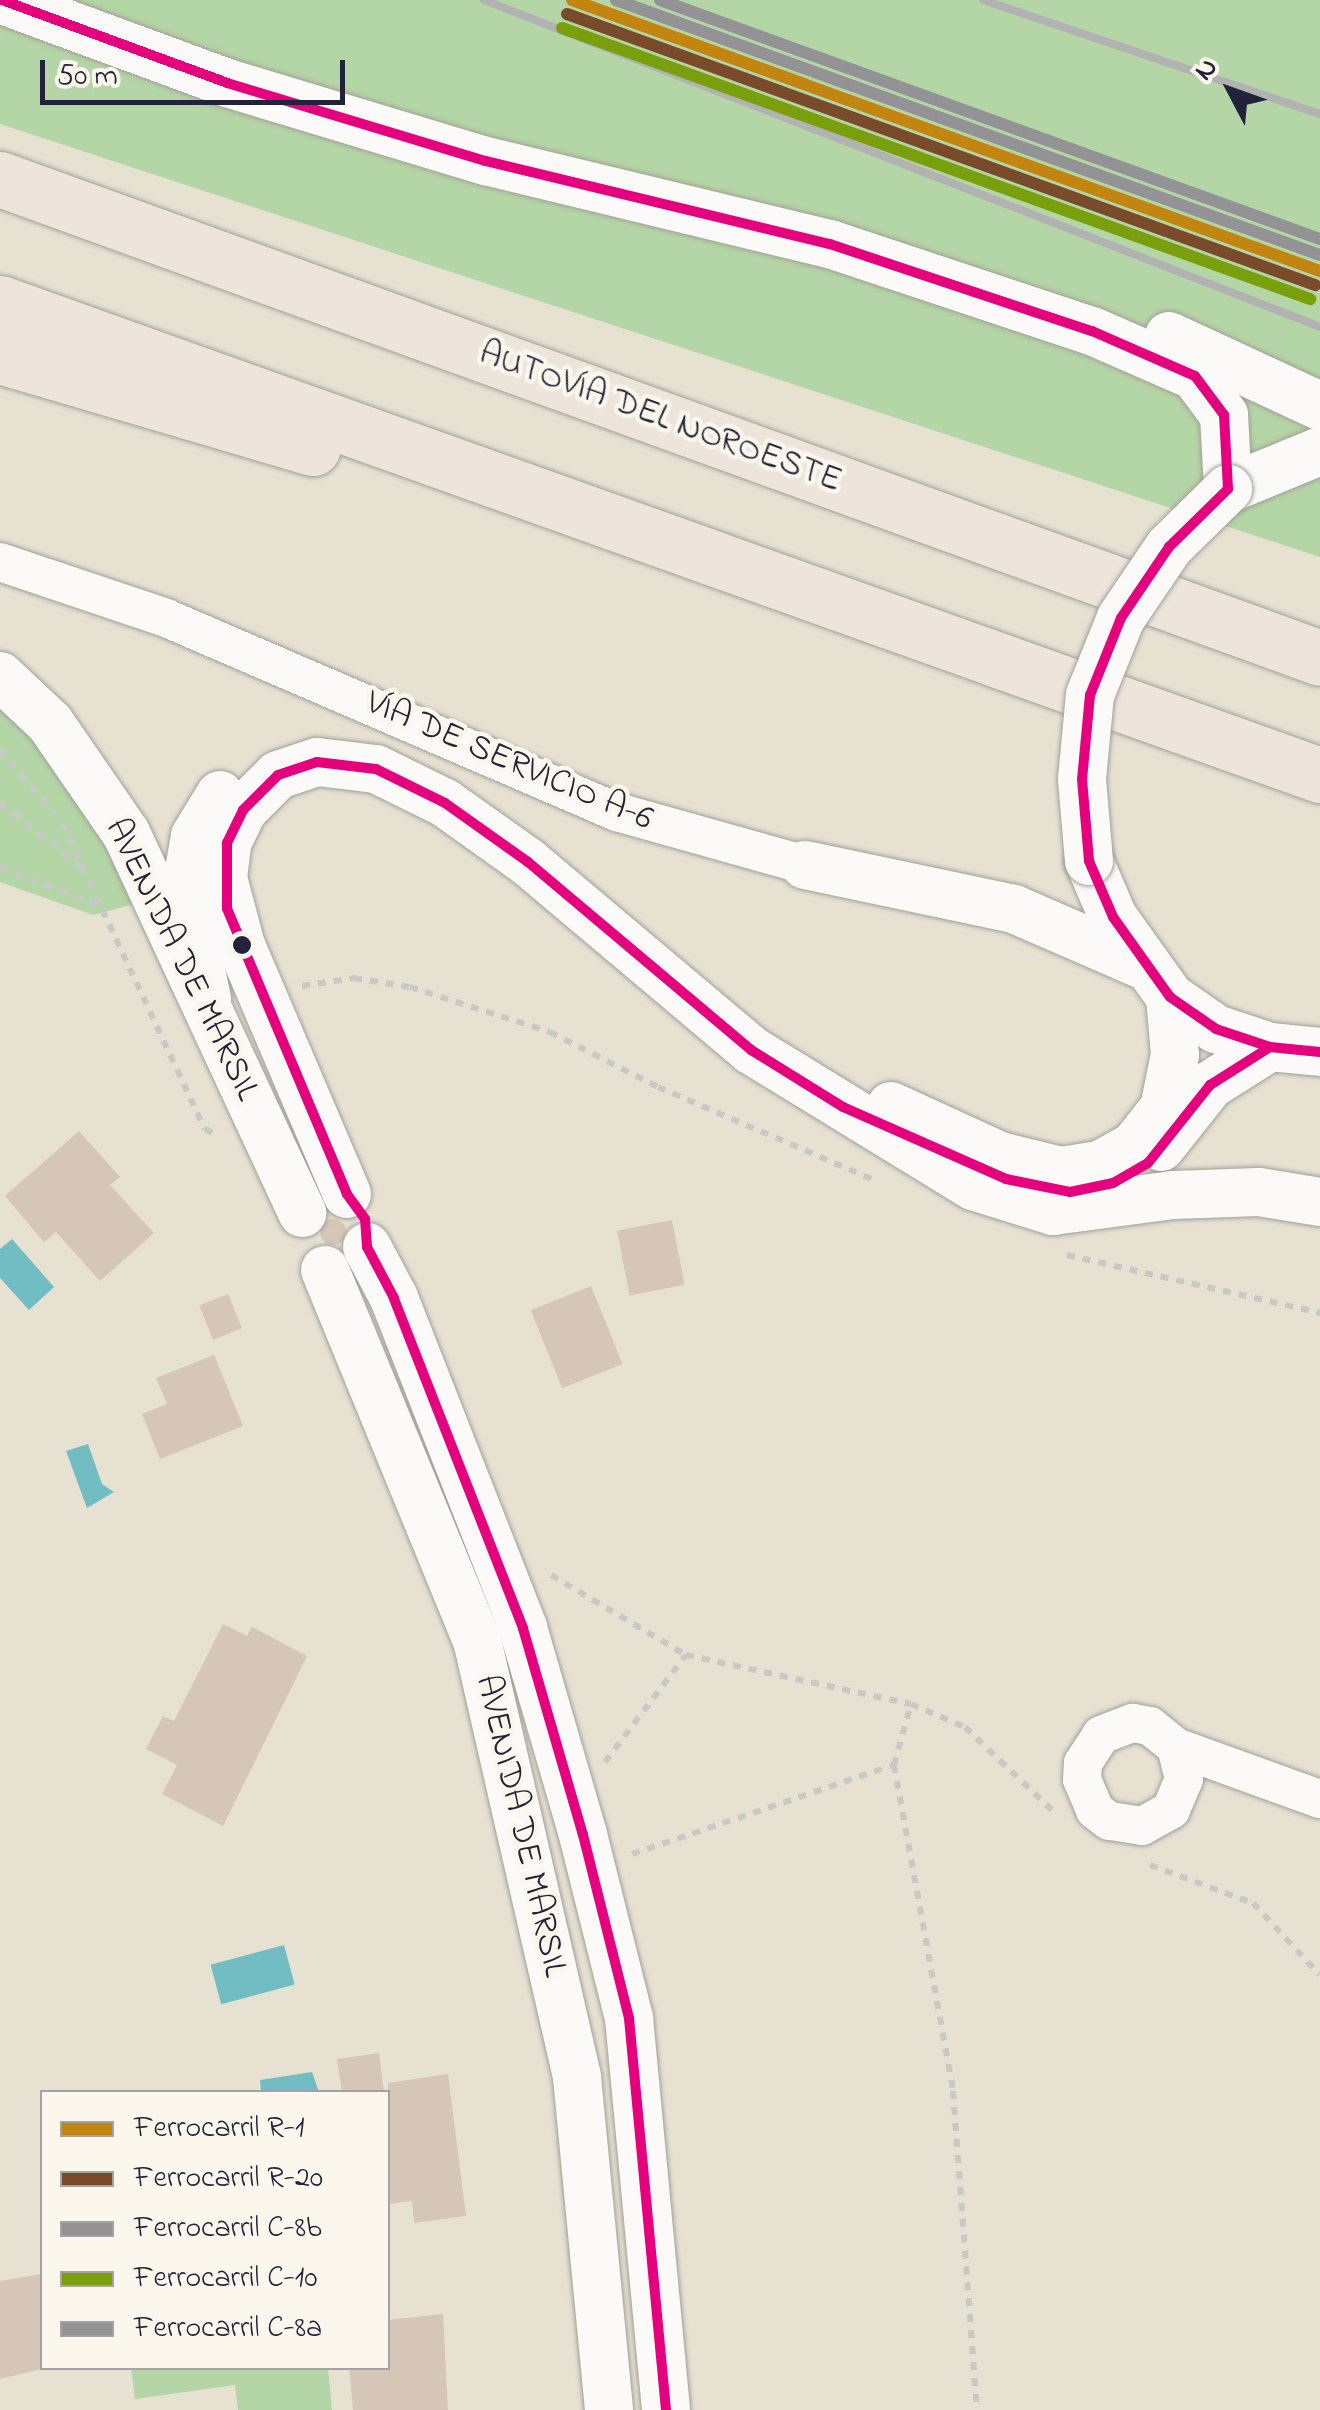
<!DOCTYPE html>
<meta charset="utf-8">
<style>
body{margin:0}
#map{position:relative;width:1320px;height:2410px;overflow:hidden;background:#e6e1d1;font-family:"Indie Flower",sans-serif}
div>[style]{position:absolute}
.green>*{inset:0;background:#b4d5a5}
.water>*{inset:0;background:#71bdc3;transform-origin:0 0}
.building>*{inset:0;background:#d6c6b8;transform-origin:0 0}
.round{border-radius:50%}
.path>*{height:6px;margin-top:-3px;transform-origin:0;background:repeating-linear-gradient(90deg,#c8c8c6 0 8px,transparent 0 16px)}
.roads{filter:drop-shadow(0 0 2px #a29f99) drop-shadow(0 0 2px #a29f99)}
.minor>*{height:38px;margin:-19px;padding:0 19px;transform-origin:19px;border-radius:19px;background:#fbfaf8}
.tertiary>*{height:48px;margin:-24px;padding:0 24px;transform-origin:24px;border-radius:24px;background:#fbfaf8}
.motorway>*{height:55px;margin:-27.5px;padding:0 27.5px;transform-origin:27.5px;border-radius:27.5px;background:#ede5dc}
.rail>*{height:8px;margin:-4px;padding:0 4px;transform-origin:4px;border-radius:4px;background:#b3b2b3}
.bridges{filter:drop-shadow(0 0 2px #a29f99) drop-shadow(0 0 2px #a29f99)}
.tertiary-bridge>*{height:48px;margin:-24px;padding:0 24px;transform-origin:24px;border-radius:24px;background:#fbfaf8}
.bus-1>*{height:10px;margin:-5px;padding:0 5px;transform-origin:5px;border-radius:5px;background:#e5007d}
.rail-1>*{height:12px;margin:-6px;padding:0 6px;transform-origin:6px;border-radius:6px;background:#c2850f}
.rail-2>*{height:12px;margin:-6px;padding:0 6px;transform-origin:6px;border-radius:6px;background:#7a4b2a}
.rail-3>*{height:12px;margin:-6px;padding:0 6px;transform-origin:6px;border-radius:6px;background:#939396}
.rail-4>*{height:12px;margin:-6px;padding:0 6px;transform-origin:6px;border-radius:6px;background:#799f0c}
.rail-5>*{height:12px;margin:-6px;padding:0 6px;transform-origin:6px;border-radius:6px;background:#939396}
.dots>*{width:28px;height:28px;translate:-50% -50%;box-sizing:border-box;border:5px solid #fbf7ec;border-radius:50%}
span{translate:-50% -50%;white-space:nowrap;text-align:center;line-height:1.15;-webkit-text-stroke:9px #fbf7ec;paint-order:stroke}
.street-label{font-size:35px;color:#22223b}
.legend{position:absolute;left:40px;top:2090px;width:350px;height:280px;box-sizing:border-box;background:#fbf7ec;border:2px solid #a4a2a5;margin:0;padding:12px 18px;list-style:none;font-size:30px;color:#22223b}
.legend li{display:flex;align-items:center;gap:20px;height:50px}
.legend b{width:50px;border:2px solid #a4a2a5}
.north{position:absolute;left:1180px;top:40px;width:100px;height:100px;-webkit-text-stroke:8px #fbf7ec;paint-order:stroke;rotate:311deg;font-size:28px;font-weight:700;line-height:40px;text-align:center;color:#22223b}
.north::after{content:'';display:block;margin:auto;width:35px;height:45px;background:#22223b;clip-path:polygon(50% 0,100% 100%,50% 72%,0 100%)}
.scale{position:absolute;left:40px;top:60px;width:305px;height:45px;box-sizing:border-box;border:5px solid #22223b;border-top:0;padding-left:12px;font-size:30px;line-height:35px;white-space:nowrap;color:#22223b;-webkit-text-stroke:8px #fbf7ec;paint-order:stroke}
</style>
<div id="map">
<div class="green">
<div style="clip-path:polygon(0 0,1320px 0,1320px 557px,0 124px)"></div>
<div style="clip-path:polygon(0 696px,84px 800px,138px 903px,93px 915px,0 882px)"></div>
<div style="clip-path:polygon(131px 2368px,328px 2368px,332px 2410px,238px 2410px,235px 2385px,135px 2399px)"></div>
</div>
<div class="water">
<div style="clip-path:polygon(12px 1239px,54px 1287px,29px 1310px,0 1278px,0 1249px)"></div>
<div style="clip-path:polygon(88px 1444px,102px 1484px,114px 1492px,87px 1508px,66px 1451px)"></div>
<div style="left:284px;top:1945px;width:41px;height:76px;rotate:75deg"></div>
<div style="clip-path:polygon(312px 2072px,319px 2092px,261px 2092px,260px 2080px)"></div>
</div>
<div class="building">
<div style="clip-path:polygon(79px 1131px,120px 1177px,110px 1185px,154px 1233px,100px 1281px,56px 1232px,44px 1242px,5px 1196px)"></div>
<div class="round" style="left:320px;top:1219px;width:26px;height:26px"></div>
<div style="left:672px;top:1220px;width:66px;height:56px;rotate:79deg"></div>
<div style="left:591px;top:1286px;width:84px;height:65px;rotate:68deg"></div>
<div style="left:228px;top:1294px;width:37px;height:31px;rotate:68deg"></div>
<div style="clip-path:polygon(214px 1355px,243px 1426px,160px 1459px,142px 1414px,167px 1404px,156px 1378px)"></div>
<div style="clip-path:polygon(223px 1624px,247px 1636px,252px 1627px,307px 1656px,223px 1826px,162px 1794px,177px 1765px,146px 1749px,163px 1716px,174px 1721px)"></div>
<div style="clip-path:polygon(379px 2053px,384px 2092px,342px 2092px,337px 2059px)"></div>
<div style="clip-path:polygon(448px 2074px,466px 2216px,414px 2223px,412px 2201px,388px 2204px,388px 2083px)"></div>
<div style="clip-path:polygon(42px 2274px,42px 2369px,0 2379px,0 2281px)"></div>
<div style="clip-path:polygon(443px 2314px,448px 2410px,353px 2410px,349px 2368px,388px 2368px,388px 2320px)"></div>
</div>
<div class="path">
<div style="left:0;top:750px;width:84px;rotate:49.3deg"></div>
<div style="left:0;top:803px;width:105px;rotate:38.4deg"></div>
<div style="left:62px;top:823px;width:338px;rotate:65deg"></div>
<div style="left:205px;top:1129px;width:15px;rotate:28deg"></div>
<div style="left:0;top:867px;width:109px;rotate:21.6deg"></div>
<div style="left:302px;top:986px;width:53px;rotate:-8.7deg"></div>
<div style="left:354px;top:978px;width:57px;rotate:9.1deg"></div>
<div style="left:410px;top:987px;width:147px;rotate:17.8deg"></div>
<div style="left:550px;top:1032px;width:121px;rotate:27deg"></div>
<div style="left:658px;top:1087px;width:235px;rotate:23.3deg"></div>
<div style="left:1067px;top:1255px;width:260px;rotate:12.9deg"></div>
<div style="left:551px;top:1575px;width:157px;rotate:30.7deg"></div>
<div style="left:686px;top:1655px;width:230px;rotate:12.3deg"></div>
<div style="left:911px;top:1704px;width:59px;rotate:23.1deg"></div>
<div style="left:965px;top:1727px;width:122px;rotate:43.7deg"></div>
<div style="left:605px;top:1762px;width:134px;rotate:-52.9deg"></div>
<div style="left:894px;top:1765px;width:63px;rotate:-74.4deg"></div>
<div style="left:632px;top:1854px;width:277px;rotate:-18.8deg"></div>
<div style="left:894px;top:1765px;width:331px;rotate:79.7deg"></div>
<div style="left:953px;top:2091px;width:320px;rotate:85.7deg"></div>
<div style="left:1150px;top:1865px;width:110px;rotate:20.3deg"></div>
<div style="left:1253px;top:1903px;width:98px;rotate:47.1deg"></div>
</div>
<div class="roads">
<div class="minor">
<div style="left:0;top:562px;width:175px;rotate:18.6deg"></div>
<div style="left:166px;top:618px;width:491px;rotate:23.3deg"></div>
<div style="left:617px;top:812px;width:195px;rotate:15.7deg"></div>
<div style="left:1176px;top:1747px;width:33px;rotate:76deg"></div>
<div style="left:1184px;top:1779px;width:34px;rotate:113deg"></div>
<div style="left:1171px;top:1810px;width:33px;rotate:151deg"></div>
<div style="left:1142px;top:1826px;width:33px;rotate:-171deg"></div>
<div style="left:1109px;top:1821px;width:18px;rotate:-142deg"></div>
<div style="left:1095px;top:1810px;width:33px;rotate:-113deg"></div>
<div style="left:1082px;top:1780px;width:17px;rotate:-87deg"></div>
<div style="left:1083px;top:1763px;width:33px;rotate:-57deg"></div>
<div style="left:1101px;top:1735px;width:34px;rotate:-21deg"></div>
<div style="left:1133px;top:1723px;width:17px;rotate:10deg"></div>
<div style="left:1150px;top:1726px;width:33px;rotate:39deg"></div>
<div style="left:1176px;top:1747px;width:153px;rotate:19.9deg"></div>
</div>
<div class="tertiary">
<div style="left:2px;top:0;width:240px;rotate:20.2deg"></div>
<div style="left:227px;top:83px;width:270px;rotate:16.8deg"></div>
<div style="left:486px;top:161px;width:354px;rotate:13.6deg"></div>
<div style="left:830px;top:244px;width:276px;rotate:18.4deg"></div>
<div style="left:1092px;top:331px;width:112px;rotate:23.6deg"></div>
<div style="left:1195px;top:376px;width:49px;rotate:53.4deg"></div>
<div style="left:1224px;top:415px;width:74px;rotate:86.9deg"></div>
<div style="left:1228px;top:489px;width:100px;rotate:-22.4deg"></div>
<div style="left:1169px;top:336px;width:166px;rotate:24.9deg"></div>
<div style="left:0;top:676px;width:69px;rotate:43.2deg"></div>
<div style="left:50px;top:723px;width:134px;rotate:55.4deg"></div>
<div style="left:126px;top:833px;width:419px;rotate:65.1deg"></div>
<div style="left:1089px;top:861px;width:61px;rotate:66.8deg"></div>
<div style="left:1113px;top:917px;width:98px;rotate:54.5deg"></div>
<div style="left:1170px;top:997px;width:56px;rotate:34.8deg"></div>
<div style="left:1216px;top:1029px;width:57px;rotate:18.4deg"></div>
<div style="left:1270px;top:1047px;width:50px;rotate:5.7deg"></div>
<div style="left:805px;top:865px;width:214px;rotate:11.9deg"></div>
<div style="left:1014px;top:909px;width:141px;rotate:23.5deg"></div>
<div style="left:207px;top:999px;width:108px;rotate:-101.7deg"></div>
<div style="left:185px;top:893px;width:58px;rotate:-80deg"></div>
<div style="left:195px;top:836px;width:48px;rotate:-58.6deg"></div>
<div style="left:891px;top:1106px;width:120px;rotate:24.6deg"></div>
<div style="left:1000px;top:1156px;width:63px;rotate:13.8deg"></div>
<div style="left:1061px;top:1171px;width:39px;rotate:-9deg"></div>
<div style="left:1100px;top:1165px;width:39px;rotate:-29deg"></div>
<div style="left:1134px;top:1146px;width:48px;rotate:-51.7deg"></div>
<div style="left:1164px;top:1108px;width:54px;rotate:-78.3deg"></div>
<div style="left:1175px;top:1055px;width:58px;rotate:-94.9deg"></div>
<div style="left:1161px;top:1147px;width:79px;rotate:-51.7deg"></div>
<div style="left:1210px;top:1085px;width:71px;rotate:-32.3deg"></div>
<div style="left:347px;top:1194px;width:270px;rotate:-113.1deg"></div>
<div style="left:241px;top:946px;width:70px;rotate:-104.8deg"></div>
<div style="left:223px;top:878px;width:35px;rotate:-83deg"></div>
<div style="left:227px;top:843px;width:37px;rotate:-64deg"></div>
<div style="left:243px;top:810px;width:49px;rotate:-45deg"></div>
<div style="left:278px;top:775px;width:41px;rotate:-18.4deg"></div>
<div style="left:317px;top:762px;width:59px;rotate:6.8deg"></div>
<div style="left:376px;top:769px;width:77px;rotate:26.2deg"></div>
<div style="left:445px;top:803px;width:102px;rotate:35.4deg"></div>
<div style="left:528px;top:862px;width:292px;rotate:40.1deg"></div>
<div style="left:751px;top:1050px;width:260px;rotate:31.5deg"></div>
<div style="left:973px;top:1186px;width:84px;rotate:17.4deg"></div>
<div style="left:1053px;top:1211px;width:121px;rotate:-7.6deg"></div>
<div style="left:1173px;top:1195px;width:86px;rotate:-2deg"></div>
<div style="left:1259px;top:1192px;width:62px;rotate:9.3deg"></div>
<div style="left:367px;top:1247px;width:58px;rotate:62.1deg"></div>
<div style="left:394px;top:1298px;width:354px;rotate:68.6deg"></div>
<div style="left:523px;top:1628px;width:216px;rotate:73.8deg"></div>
<div style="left:583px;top:1835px;width:189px;rotate:75.9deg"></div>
<div style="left:629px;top:2018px;width:394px;rotate:84.6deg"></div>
<div style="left:325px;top:1270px;width:400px;rotate:67.7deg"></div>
<div style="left:477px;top:1640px;width:448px;rotate:77.1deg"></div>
<div style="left:577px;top:2077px;width:335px;rotate:84.5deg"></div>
</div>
<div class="motorway">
<div style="left:0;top:179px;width:1404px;rotate:19.94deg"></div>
<div style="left:0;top:303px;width:1402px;rotate:19.68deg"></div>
<div style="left:0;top:356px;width:326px;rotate:16.4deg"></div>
</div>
</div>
<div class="rail">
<div style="left:484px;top:0;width:898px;rotate:21.36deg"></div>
<div style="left:983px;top:0;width:356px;rotate:18.7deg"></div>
</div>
<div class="bridges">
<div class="tertiary-bridge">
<div style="left:1089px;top:861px;width:82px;rotate:-94.9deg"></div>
<div style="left:1082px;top:779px;width:84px;rotate:-84.6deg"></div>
<div style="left:1090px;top:695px;width:83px;rotate:-68.1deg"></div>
<div style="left:1121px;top:618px;width:86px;rotate:-55.9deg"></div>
<div style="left:1169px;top:547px;width:83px;rotate:-44.5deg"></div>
</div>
</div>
<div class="bus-1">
<div style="left:2px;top:0;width:240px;rotate:20.2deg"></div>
<div style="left:227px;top:83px;width:270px;rotate:16.8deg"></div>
<div style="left:486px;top:161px;width:354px;rotate:13.6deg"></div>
<div style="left:830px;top:244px;width:276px;rotate:18.4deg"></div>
<div style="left:1092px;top:331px;width:112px;rotate:23.6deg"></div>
<div style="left:1195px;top:376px;width:49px;rotate:53.4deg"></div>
<div style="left:1224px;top:415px;width:74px;rotate:86.9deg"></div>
<div style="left:1228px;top:489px;width:83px;rotate:135.5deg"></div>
<div style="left:1169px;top:547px;width:86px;rotate:124.1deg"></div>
<div style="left:1121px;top:618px;width:83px;rotate:111.9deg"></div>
<div style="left:1090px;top:695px;width:84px;rotate:95.4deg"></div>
<div style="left:1082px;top:779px;width:82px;rotate:85.1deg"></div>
<div style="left:1089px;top:861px;width:61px;rotate:66.8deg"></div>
<div style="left:1113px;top:917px;width:98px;rotate:54.5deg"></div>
<div style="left:1170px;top:997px;width:56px;rotate:34.8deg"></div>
<div style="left:1216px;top:1029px;width:57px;rotate:18.4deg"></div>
<div style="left:1270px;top:1047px;width:50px;rotate:5.7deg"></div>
<div style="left:666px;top:2410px;width:394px;rotate:-95.4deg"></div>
<div style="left:629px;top:2018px;width:189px;rotate:-104.1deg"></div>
<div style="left:583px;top:1835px;width:216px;rotate:-106.2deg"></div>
<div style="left:523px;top:1628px;width:354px;rotate:-111.4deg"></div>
<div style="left:394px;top:1298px;width:58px;rotate:-117.9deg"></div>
<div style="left:367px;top:1247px;width:28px;rotate:-94deg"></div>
<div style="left:365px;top:1219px;width:31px;rotate:-126deg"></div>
<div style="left:347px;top:1194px;width:310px;rotate:-112.8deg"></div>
<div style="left:227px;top:908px;width:65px;rotate:-90deg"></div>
<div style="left:227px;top:843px;width:37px;rotate:-64deg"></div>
<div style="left:243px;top:810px;width:49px;rotate:-45deg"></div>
<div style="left:278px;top:775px;width:41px;rotate:-18.4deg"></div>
<div style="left:317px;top:762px;width:59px;rotate:6.8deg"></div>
<div style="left:376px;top:769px;width:77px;rotate:26.2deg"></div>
<div style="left:445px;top:803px;width:102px;rotate:35.4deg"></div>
<div style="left:528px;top:862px;width:292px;rotate:40.1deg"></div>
<div style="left:751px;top:1050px;width:108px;rotate:31.8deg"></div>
<div style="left:843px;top:1107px;width:178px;rotate:23.8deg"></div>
<div style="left:1006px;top:1179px;width:65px;rotate:11.5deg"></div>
<div style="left:1070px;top:1192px;width:44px;rotate:-11.8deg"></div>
<div style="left:1113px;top:1183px;width:40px;rotate:-29.7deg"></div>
<div style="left:1148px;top:1163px;width:100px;rotate:-51.5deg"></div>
<div style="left:1210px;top:1085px;width:71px;rotate:-32.3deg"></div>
</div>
<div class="rail-1">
<div style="left:572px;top:0;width:796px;rotate:19.92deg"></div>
</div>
<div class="rail-2">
<div style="left:567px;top:14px;width:796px;rotate:19.92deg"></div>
</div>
<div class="rail-3">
<div style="left:616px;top:0;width:749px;rotate:19.91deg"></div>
</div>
<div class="rail-4">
<div style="left:562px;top:28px;width:796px;rotate:19.92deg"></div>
</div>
<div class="rail-5">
<div style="left:660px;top:0;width:702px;rotate:19.91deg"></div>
</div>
<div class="dots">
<div style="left:242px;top:945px;background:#22223b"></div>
</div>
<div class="street-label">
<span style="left:660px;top:418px;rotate:20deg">AUTOVÍA DEL NOROESTE</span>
<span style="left:509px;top:762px;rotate:23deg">VÍA DE SERVICIO A-6</span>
<span style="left:181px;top:960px;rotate:64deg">AVENIDA DE MARSIL</span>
<span style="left:520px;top:1826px;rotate:77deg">AVENIDA DE MARSIL</span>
</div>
<ul class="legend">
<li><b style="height:12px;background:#c2850f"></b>Ferrocarril R-1</li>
<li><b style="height:12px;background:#7a4b2a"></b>Ferrocarril R-20</li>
<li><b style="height:12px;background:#939396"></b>Ferrocarril C-8b</li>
<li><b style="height:12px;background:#799f0c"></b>Ferrocarril C-10</li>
<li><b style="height:12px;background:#939396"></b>Ferrocarril C-8a</li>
</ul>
<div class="north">N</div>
<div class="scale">50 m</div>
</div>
